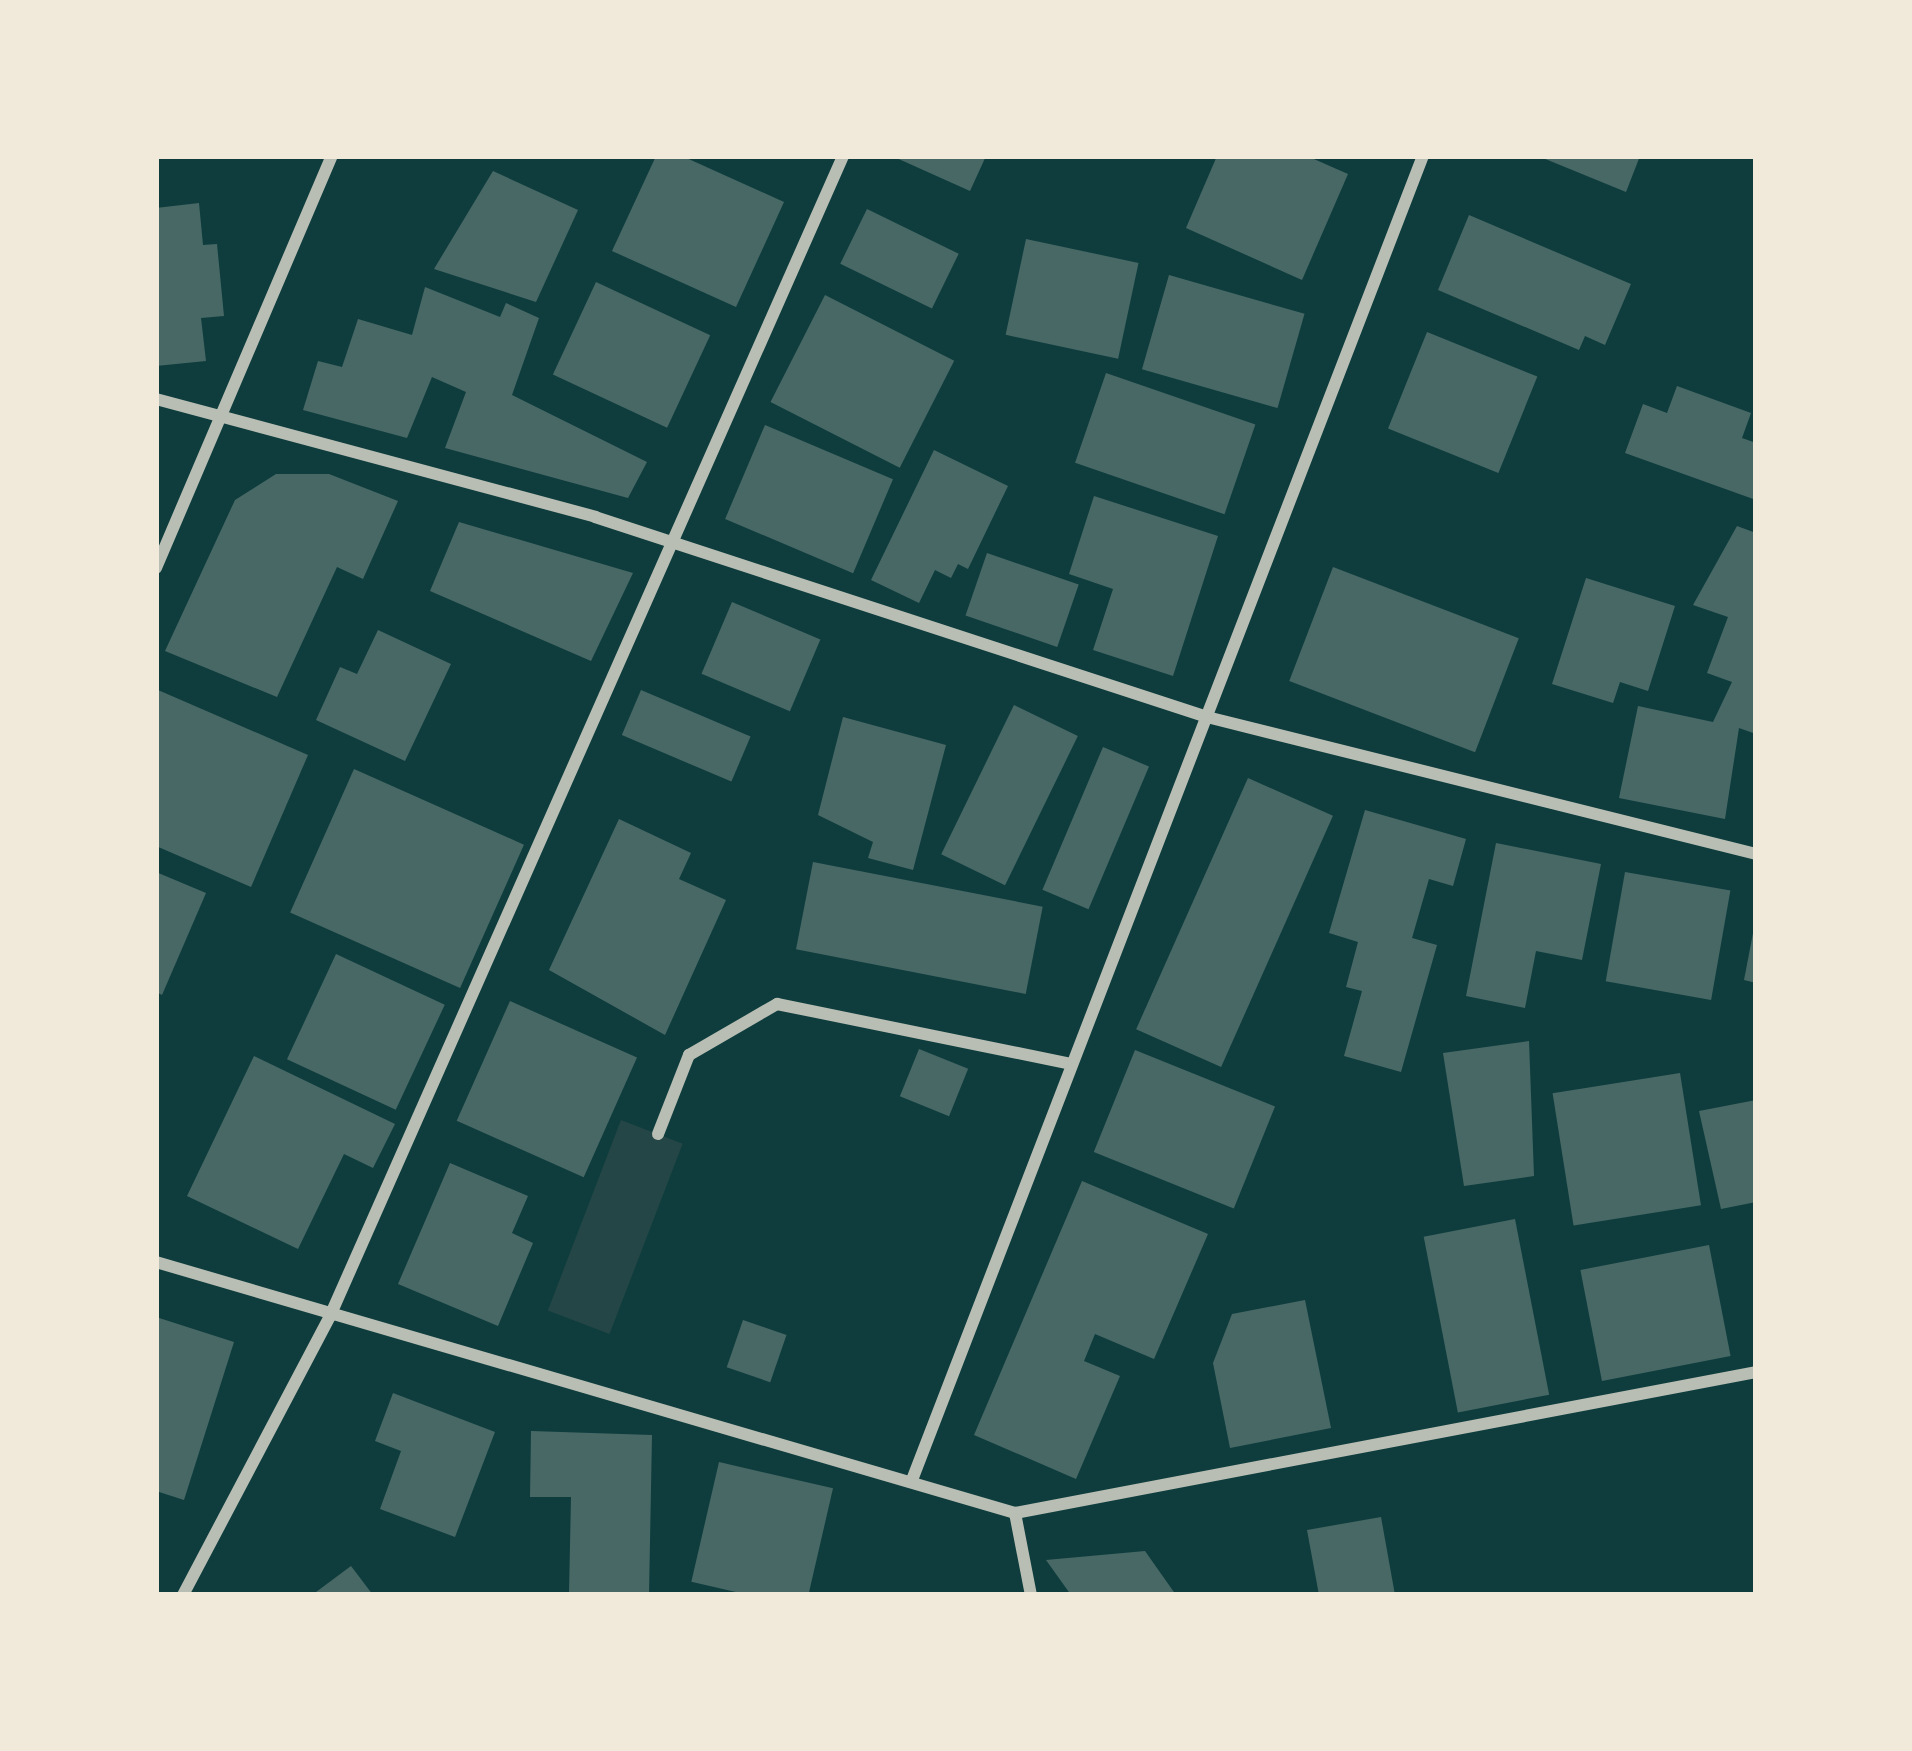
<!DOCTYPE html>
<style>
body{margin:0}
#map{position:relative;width:1912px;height:1751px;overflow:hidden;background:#0f3d3e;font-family:"Varela Round",sans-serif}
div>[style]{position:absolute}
.green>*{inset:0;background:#244646;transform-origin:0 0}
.building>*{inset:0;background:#486865;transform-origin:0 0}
.minor>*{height:12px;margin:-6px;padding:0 6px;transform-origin:6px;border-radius:6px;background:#b8beb3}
span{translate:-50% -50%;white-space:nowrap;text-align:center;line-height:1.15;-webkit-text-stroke:12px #f1e9da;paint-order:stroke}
.frame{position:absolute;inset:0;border:159px solid #f1e9da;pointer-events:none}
</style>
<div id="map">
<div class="green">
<div style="left:621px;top:1120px;width:66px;height:204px;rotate:21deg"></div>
</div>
<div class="building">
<div style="clip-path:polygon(656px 156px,682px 156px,784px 202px,736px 307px,612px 251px)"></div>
<div style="clip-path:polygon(892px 156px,986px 156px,970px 191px)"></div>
<div style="clip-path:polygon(1217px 156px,1307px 156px,1348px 174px,1302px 280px,1186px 228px)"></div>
<div style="clip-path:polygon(1538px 156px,1640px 156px,1626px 192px)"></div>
<div style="clip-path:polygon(493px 171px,578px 210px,536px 302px,434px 269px)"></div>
<div style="clip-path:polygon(199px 203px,203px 245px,217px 244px,224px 316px,201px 318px,206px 361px,156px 366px,156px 208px)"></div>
<div style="left:867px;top:209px;width:102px;height:61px;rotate:26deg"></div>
<div style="clip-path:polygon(1469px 215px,1631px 284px,1605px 345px,1585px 336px,1579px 350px,1438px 290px)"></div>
<div style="left:1026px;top:239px;width:115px;height:98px;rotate:12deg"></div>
<div style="left:1169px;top:275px;width:141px;height:98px;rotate:16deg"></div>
<div style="left:596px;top:282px;width:126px;height:102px;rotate:25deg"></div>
<div style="clip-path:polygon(425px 287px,500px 317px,506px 303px,539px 318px,512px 395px,647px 462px,628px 498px,445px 448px,466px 392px,432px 377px,407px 438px,303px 410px,318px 361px,342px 367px,358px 319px,412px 335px)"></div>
<div style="left:825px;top:295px;width:145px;height:120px;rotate:27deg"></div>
<div style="left:1427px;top:332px;width:119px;height:104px;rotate:22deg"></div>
<div style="left:1106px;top:373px;width:158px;height:95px;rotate:19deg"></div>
<div style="clip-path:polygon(1677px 386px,1751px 413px,1742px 438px,1756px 443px,1756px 500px,1625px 453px,1643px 404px,1667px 413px)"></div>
<div style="left:765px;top:425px;width:139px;height:102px;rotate:23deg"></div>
<div style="clip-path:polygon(934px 450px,1008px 486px,968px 569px,958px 564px,951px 578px,935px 570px,919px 603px,871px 580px)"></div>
<div style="clip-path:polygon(276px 474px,329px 474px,398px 501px,363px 579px,337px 567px,277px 697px,165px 651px,235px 500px)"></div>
<div style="clip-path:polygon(1094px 496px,1218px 536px,1173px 676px,1093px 650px,1113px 589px,1069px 574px)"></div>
<div style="clip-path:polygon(459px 522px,633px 573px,591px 661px,430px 591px)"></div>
<div style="clip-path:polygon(1737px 526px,1756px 533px,1756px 734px,1739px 728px,1725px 819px,1619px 798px,1638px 706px,1713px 722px,1732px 682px,1707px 673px,1728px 617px,1693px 605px)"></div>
<div style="left:987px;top:553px;width:97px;height:66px;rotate:19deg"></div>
<div style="left:1333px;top:567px;width:199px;height:122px;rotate:21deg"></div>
<div style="clip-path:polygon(1586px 578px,1675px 606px,1648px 691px,1620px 682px,1613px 703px,1552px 684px)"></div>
<div style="left:732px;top:602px;width:96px;height:78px;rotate:23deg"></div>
<div style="clip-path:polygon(378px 630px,451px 664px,405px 761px,316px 720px,340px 667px,357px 674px)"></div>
<div style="clip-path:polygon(158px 690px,308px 755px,251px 887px,156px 846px)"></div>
<div style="left:641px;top:690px;width:119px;height:49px;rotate:23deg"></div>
<div style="left:1014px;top:705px;width:71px;height:166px;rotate:26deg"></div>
<div style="clip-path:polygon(843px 717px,946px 745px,913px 870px,868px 858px,873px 842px,818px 815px)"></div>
<div style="left:1103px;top:747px;width:50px;height:155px;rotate:23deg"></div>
<div style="left:354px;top:769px;width:186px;height:157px;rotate:24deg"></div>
<div style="left:1248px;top:778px;width:93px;height:275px;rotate:24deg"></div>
<div style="clip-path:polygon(1365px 810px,1466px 839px,1453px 886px,1429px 879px,1412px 938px,1437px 945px,1401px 1072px,1344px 1056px,1362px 991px,1346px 987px,1358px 942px,1329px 933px)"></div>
<div style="clip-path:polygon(619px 819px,691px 853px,679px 879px,726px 900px,665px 1035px,549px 970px)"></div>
<div style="clip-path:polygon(1496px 843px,1601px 864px,1582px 960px,1536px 951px,1525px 1008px,1466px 996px)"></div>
<div style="left:813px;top:862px;width:234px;height:89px;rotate:11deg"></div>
<div style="clip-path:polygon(156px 872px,206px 893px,162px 995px,156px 992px)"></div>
<div style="left:1625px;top:872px;width:107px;height:111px;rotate:10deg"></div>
<div style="clip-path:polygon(1754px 928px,1756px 929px,1756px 983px,1744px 980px)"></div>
<div style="left:336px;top:954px;width:120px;height:116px;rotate:25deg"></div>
<div style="left:510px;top:1001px;width:139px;height:131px;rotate:24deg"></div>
<div style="clip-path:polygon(1529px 1041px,1534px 1176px,1464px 1186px,1443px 1053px)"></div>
<div style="left:919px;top:1049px;width:53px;height:51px;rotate:22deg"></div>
<div style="left:1135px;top:1050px;width:151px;height:110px;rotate:22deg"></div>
<div style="clip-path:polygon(254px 1056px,395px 1124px,373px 1168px,344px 1154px,298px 1249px,187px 1196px)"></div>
<div style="left:1680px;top:1073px;width:134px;height:129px;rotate:81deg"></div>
<div style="clip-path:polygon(1756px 1100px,1756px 1202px,1721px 1209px,1699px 1111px)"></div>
<div style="clip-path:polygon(450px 1163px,528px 1196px,512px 1233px,533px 1243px,498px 1326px,398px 1284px)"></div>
<div style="clip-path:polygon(1082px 1181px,1208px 1234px,1154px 1359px,1095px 1334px,1084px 1361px,1120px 1376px,1076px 1479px,974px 1435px)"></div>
<div style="left:1515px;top:1219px;width:179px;height:93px;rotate:79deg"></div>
<div style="left:1709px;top:1245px;width:113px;height:131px;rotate:79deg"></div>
<div style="clip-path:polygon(1305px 1300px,1331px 1428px,1230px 1448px,1213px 1363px,1232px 1314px)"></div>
<div style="clip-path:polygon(156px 1317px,234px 1342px,184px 1500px,156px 1491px)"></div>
<div style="left:743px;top:1320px;width:46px;height:50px;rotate:19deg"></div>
<div style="clip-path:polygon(393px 1393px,495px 1432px,455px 1537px,380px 1509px,401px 1451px,375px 1441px)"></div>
<div style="clip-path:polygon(531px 1431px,652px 1435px,649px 1595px,569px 1593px,571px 1497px,530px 1497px)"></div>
<div style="left:719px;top:1462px;width:117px;height:123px;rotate:13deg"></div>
<div style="clip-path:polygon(1381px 1517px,1395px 1595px,1319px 1595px,1307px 1530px)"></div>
<div style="clip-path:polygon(1145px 1551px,1176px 1595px,1071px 1595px,1046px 1560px)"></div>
<div style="clip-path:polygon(351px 1566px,373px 1595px,312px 1595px)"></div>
</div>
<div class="minor">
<div style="left:156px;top:399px;width:455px;rotate:15deg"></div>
<div style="left:595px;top:517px;width:644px;rotate:18.1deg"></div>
<div style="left:1207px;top:717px;width:566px;rotate:14.01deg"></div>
<div style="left:156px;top:568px;width:448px;rotate:-66.9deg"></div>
<div style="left:658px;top:1134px;width:85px;rotate:-68.6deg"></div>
<div style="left:689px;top:1055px;width:102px;rotate:-30.1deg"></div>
<div style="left:777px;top:1004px;width:301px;rotate:11.5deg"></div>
<div style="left:156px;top:1262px;width:895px;rotate:16.29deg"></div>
<div style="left:1015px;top:1513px;width:754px;rotate:-10.77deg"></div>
<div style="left:912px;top:1480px;width:1419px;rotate:-68.9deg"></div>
<div style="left:1015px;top:1513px;width:84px;rotate:79deg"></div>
<div style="left:183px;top:1595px;width:315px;rotate:-62.2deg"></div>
<div style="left:330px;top:1316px;width:1268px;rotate:-66.14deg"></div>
</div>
<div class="frame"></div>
</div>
